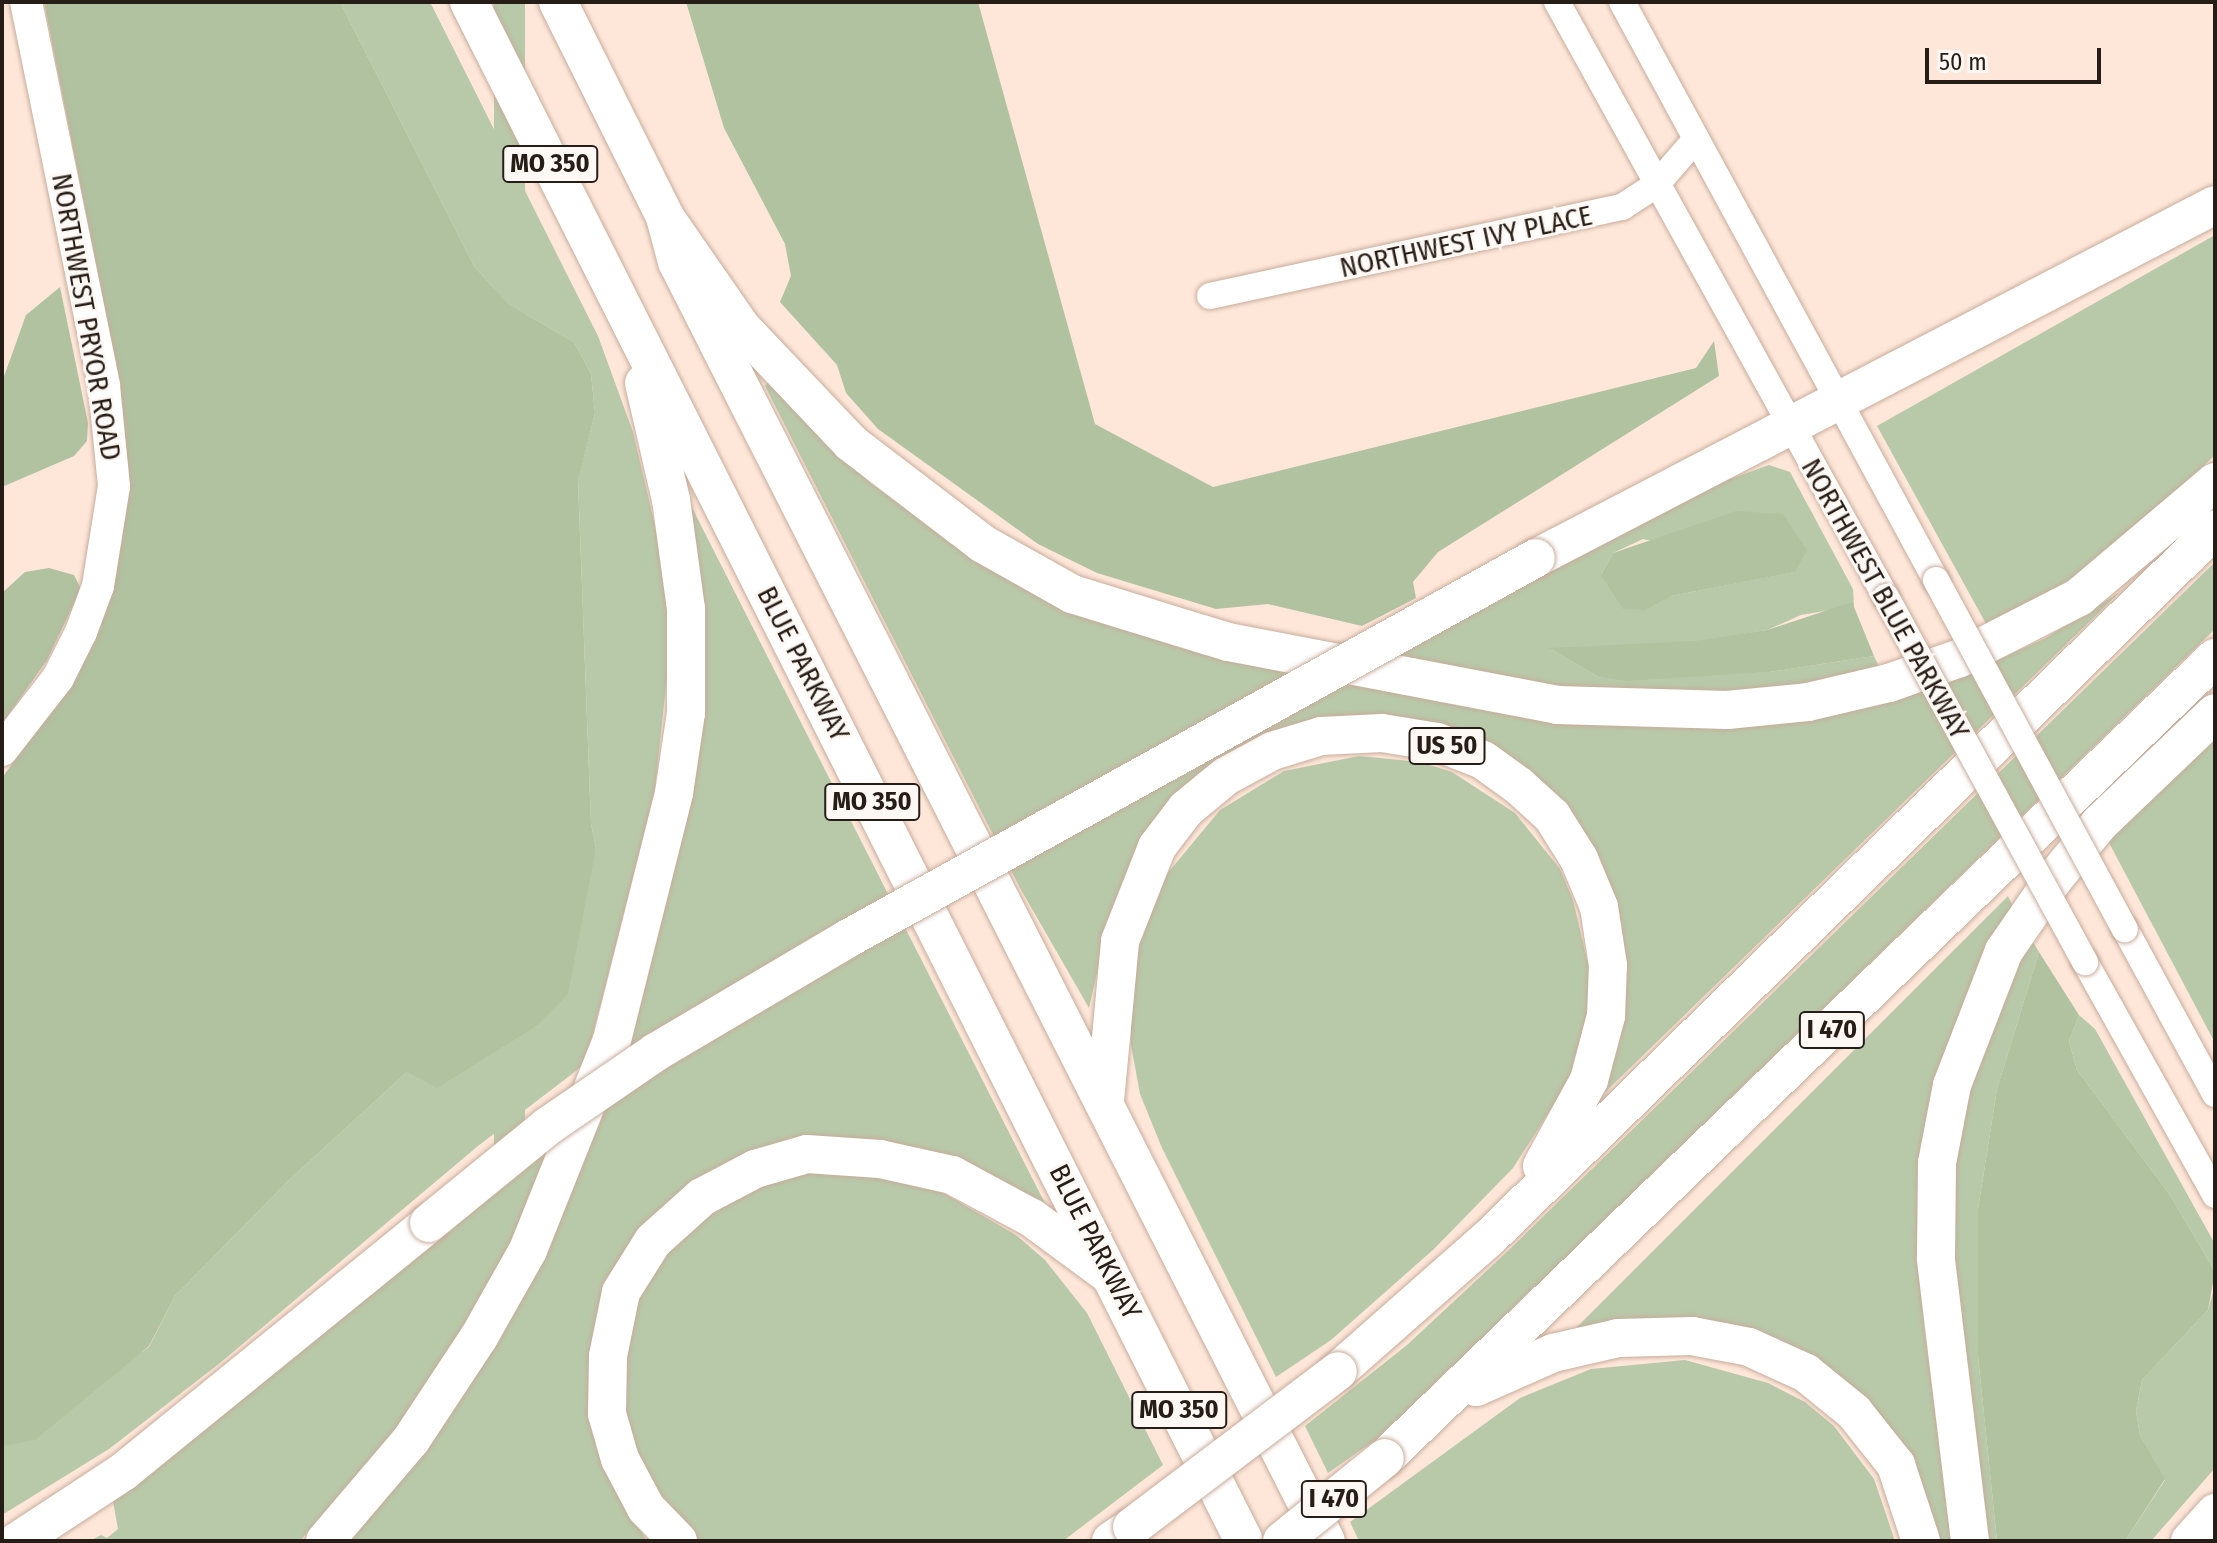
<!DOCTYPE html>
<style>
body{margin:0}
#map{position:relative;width:2217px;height:1543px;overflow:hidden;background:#fee7d9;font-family:"Fira Sans Condensed",sans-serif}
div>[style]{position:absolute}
.green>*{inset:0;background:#b8c9a9;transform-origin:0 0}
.forest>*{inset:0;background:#b1c2a1}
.roads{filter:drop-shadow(0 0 2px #c7ac9b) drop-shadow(0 0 2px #c7ac9b)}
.minor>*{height:26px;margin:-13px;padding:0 13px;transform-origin:13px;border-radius:13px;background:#fff}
.major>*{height:32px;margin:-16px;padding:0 16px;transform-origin:16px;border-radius:16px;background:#fff}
.highway>*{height:38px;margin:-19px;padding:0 19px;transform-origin:19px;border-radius:19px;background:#fff}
.bridges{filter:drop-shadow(0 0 2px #c7ac9b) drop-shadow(0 0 2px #c7ac9b)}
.minor-bridge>*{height:26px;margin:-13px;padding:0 13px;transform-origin:13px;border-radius:13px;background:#fff}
.highway-bridge>*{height:38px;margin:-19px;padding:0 19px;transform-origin:19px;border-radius:19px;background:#fff}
span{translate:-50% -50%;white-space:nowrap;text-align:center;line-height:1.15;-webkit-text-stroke:6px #fef8f5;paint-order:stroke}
.shield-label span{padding:2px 6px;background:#fef8f5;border:2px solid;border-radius:6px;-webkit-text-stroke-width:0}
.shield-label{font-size:26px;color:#271d17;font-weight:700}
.street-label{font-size:28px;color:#271d17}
.frame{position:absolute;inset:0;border:4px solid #271d17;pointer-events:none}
.scale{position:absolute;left:1925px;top:48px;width:176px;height:36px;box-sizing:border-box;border:4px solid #271d17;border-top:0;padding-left:10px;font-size:24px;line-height:28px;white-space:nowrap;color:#271d17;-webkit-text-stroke:6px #fef8f5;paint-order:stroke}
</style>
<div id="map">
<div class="green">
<div style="clip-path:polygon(340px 2px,430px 2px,598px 336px,633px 432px,665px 568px,669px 658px,654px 798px,585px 1064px,478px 1146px,220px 1363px,109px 1449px,2px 1515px,2px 1446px,149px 1347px,175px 1296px,290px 1179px,407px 1072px,508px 1041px,538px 1025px,596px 848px,591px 824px,578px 480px,595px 413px,591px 374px,574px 342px,508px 304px,474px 266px)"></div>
<div style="left:494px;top:2px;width:31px;height:1722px"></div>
<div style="clip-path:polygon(2215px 235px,2215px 455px,2090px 573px,1990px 631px,1877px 426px)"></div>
<div style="clip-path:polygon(768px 382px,870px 483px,990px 568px,1492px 708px,1956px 678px,2044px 639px,2120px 592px,1594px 1103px,1619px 1036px,1557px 805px,1332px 723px,1138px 851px,1111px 913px,1089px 1008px,1020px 888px,765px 386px)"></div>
<div style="clip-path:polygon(evenodd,1769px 465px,1790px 472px,1853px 589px,1854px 606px,1801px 615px,1767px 630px,1694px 642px,1551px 649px,1597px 676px,1769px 672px,1874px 656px,1882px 673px,1799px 691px,1639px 702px,1382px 661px,1697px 491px,1769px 465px,1643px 539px,1794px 572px,1671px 596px,1601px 575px,1613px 553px,1643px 539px)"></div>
<div style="clip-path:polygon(683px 490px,1056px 1225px,968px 1174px,728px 1167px,592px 1347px,589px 1416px,604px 1468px,647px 1541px,338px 1541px,499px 1323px,684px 776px)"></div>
<div style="clip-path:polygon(2215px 562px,2215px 629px,1385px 1433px,1328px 1473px,1305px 1426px,1407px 1345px,1510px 1249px)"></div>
<div style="clip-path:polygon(2215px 735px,2215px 1043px,2107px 839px)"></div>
<div style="clip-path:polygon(1359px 756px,1420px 762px,1452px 772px,1515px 813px,1560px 869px,1573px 900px,1590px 972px,1589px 1006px,1575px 1072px,1513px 1168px,1434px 1249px,1331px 1340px,1276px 1377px,1162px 1148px,1140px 1094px,1131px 1045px,1129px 964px,1162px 880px,1220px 810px,1284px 771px)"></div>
<div style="clip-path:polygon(2008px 896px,2014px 908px,1918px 1194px,1924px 1326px,1952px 1541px,1930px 1541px,1822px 1375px,1577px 1327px)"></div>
<div style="clip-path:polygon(2032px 940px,2039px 952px,1997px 1089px,1978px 1209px,1978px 1356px,1997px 1541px,1979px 1541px,1953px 1296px,1957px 1129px,2002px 989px)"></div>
<div style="clip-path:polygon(2079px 1015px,2095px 1029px,2215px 1244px,2215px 1272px,2170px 1195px,2077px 1070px,2069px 1041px)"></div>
<div style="clip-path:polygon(559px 1131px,535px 1195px,469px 1325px,384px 1445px,300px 1541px,90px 1541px,101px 1535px,107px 1538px,118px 1529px,112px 1496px)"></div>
<div style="clip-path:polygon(832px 1171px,909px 1182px,945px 1194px,1016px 1235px,1045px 1260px,1087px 1313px,1163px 1465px,1063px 1541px,687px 1541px,625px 1445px,627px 1322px,658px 1258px,719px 1203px,794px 1174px)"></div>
<div style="clip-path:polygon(2215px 1285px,2215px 1468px,2151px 1541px,2125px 1541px,2165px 1480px,2140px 1435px,2136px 1411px,2142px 1380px,2208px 1310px)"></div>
<div style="clip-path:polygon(1685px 1360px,1768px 1383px,1805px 1402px,1834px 1426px,1874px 1479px,1895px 1541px,1359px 1541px,1350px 1522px,1520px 1398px,1591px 1369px)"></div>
</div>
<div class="forest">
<div style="clip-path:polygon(44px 2px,340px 2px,474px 266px,508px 304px,574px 342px,591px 374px,595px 413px,578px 481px,591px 824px,596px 848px,568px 994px,538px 1025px,437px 1088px,407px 1072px,290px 1179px,175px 1296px,149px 1346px,35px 1440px,2px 1446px,2px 778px,67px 687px,93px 638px,114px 354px)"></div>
<div style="clip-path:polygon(686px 2px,978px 2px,1095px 424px,1213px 487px,1696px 368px,1714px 341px,1719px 376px,1438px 552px,1413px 582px,1416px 598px,1362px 626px,1268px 604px,1216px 609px,1097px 573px,1038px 544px,878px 429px,846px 393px,837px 365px,780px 302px,791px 276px,785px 244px,724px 128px)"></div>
<div style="clip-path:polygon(60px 287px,88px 423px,87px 441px,74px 456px,2px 487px,2px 382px,26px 315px)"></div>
<div style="clip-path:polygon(1736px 511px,1783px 514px,1807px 550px,1795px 572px,1671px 596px,1645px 610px,1623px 609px,1601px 575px,1613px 553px)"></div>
<div style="clip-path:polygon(49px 568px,74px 575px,81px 589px,47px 660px,2px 724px,2px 593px,25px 572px)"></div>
<div style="clip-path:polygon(1852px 602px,1874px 656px,1769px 672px,1625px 681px,1597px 676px,1549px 648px,1694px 641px,1767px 630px)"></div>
<div style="clip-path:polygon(2039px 952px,2079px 1015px,2069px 1041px,2077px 1070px,2170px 1195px,2215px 1272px,2208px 1310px,2142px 1380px,2136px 1411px,2140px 1435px,2165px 1479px,2125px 1541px,1997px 1541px,1978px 1356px,1978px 1209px,1997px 1089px)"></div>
</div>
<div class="roads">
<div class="minor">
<div style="left:1557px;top:2px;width:680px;rotate:61.06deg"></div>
<div style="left:1622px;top:2px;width:658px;rotate:61.49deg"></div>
<div style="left:1210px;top:296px;width:422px;rotate:-12.2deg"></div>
<div style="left:1622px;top:207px;width:40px;rotate:-32.9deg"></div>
<div style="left:1656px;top:185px;width:61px;rotate:-49deg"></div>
<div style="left:2125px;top:929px;width:188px;rotate:61.4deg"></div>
<div style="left:2085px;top:962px;width:267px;rotate:60.8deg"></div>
</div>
<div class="major">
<div style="left:2px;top:750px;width:91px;rotate:-52.1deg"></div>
<div style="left:58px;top:678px;width:51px;rotate:-63.4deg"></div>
<div style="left:81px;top:632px;width:49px;rotate:-69.7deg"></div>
<div style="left:98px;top:586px;width:101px;rotate:-80.9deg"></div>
<div style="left:114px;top:486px;width:101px;rotate:-95.7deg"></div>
<div style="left:104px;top:385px;width:391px;rotate:-101.5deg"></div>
</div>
<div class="highway">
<div style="left:469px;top:2px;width:1723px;rotate:63.27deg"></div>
<div style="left:558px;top:2px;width:240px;rotate:63.5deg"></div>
<div style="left:665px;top:217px;width:47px;rotate:75.1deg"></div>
<div style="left:677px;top:262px;width:1434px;rotate:63.1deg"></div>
<div style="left:665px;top:217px;width:135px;rotate:55.3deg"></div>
<div style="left:742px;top:328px;width:158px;rotate:46.5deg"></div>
<div style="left:851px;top:443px;width:166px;rotate:37.4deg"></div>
<div style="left:983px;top:544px;width:102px;rotate:29.3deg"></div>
<div style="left:1072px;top:594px;width:163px;rotate:17.1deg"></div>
<div style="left:1228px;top:642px;width:335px;rotate:10.8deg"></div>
<div style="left:1557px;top:705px;width:170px;rotate:1.7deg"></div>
<div style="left:1727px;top:710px;width:81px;rotate:-5.6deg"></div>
<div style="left:1808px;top:702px;width:83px;rotate:-13.2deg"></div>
<div style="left:1889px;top:683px;width:75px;rotate:-19.4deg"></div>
<div style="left:1960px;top:658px;width:134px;rotate:-27.1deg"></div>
<div style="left:2079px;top:597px;width:178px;rotate:-40.2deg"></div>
<div style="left:1536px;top:558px;width:765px;rotate:-27.47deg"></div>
<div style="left:1105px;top:1101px;width:161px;rotate:-84.6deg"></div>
<div style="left:1120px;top:941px;width:101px;rotate:-68.5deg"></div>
<div style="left:1157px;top:847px;width:48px;rotate:-52.7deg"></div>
<div style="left:1186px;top:809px;width:52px;rotate:-39.5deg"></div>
<div style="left:1226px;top:776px;width:52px;rotate:-28.5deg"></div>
<div style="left:1272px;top:751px;width:51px;rotate:-17deg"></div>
<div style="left:1321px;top:736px;width:61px;rotate:-2.8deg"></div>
<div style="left:1382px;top:733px;width:56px;rotate:9.3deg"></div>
<div style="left:1437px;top:742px;width:49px;rotate:21.4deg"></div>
<div style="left:1483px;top:760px;width:44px;rotate:35.8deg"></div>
<div style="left:1519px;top:786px;width:45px;rotate:42.3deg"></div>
<div style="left:1552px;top:816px;width:51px;rotate:57.9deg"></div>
<div style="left:1579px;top:859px;width:52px;rotate:67.4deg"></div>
<div style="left:1599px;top:907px;width:59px;rotate:81.2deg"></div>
<div style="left:1608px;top:965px;width:51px;rotate:92.2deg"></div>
<div style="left:1606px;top:1016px;width:66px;rotate:104.9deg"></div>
<div style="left:1589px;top:1080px;width:98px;rotate:118.7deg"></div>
<div style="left:1338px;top:1371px;width:203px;rotate:-41.4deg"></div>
<div style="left:1490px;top:1237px;width:1013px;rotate:-44.32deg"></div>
<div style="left:1476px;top:1387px;width:84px;rotate:-23.8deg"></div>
<div style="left:1553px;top:1353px;width:67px;rotate:-13deg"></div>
<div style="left:1618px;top:1338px;width:74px;rotate:-1.5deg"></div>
<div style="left:1692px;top:1336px;width:58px;rotate:10.9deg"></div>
<div style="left:1749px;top:1347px;width:63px;rotate:24.5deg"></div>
<div style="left:1806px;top:1373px;width:62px;rotate:39.1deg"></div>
<div style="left:1854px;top:1412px;width:68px;rotate:51.6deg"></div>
<div style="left:1896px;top:1465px;width:80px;rotate:71.8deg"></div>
<div style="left:1385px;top:1458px;width:1153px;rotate:-43.95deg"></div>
<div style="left:18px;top:1541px;width:126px;rotate:-33.3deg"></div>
<div style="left:123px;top:1472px;width:395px;rotate:-39.1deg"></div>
<div style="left:325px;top:1541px;width:133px;rotate:-49.6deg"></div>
<div style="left:411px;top:1440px;width:123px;rotate:-56.6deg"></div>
<div style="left:479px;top:1337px;width:100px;rotate:-60.6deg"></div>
<div style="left:528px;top:1250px;width:226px;rotate:-68.2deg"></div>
<div style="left:612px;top:1040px;width:255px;rotate:-75.9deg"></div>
<div style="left:674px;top:793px;width:81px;rotate:-81.5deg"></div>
<div style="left:686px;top:713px;width:104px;rotate:-90deg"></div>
<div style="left:686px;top:609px;width:110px;rotate:-97.8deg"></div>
<div style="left:671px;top:500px;width:120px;rotate:-103deg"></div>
<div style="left:678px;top:1541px;width:46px;rotate:-134.1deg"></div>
<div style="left:646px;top:1508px;width:55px;rotate:-118deg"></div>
<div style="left:620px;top:1459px;width:47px;rotate:-106.1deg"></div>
<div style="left:607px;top:1414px;width:58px;rotate:-89deg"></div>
<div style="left:608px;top:1356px;width:65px;rotate:-78.5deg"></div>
<div style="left:621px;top:1292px;width:60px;rotate:-57.9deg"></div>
<div style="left:653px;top:1241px;width:66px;rotate:-41.9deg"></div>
<div style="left:702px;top:1197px;width:60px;rotate:-27.8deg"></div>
<div style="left:755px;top:1169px;width:54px;rotate:-16.1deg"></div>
<div style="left:807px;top:1154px;width:73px;rotate:3.9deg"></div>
<div style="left:880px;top:1159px;width:74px;rotate:12.5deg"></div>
<div style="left:952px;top:1175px;width:91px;rotate:28.3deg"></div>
<div style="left:1032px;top:1218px;width:94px;rotate:36.4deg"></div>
<div style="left:1111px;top:1541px;width:25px;rotate:-34deg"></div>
<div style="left:1970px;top:1541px;width:285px;rotate:-96.9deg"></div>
<div style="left:1936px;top:1258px;width:95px;rotate:-89.4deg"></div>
<div style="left:1937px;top:1163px;width:79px;rotate:-79.1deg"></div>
<div style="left:1952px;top:1085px;width:144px;rotate:-68.8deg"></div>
<div style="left:2004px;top:951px;width:86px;rotate:-55.4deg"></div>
<div style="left:2053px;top:880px;width:74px;rotate:-50.5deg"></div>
<div style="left:2100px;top:823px;width:159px;rotate:-43.7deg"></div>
<div style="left:2190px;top:1541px;width:38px;rotate:-48deg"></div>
</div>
</div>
<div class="bridges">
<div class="minor-bridge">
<div style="left:1936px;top:580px;width:397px;rotate:61.6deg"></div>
<div style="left:1886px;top:597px;width:416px;rotate:61.4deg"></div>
</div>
<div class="highway-bridge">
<div style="left:429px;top:1223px;width:154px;rotate:-39.2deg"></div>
<div style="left:548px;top:1126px;width:131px;rotate:-34.4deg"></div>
<div style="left:656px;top:1052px;width:222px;rotate:-30.6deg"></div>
<div style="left:847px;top:939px;width:787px;rotate:-28.94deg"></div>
<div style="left:1132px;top:1527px;width:258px;rotate:-37.1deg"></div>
<div style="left:1282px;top:1541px;width:132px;rotate:-38.9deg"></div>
</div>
</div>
<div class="shield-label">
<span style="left:550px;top:164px">MO 350</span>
<span style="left:1447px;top:746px">US 50</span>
<span style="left:872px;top:802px">MO 350</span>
<span style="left:1832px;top:1030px">I 470</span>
<span style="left:1179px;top:1410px">MO 350</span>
<span style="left:1334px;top:1499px">I 470</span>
</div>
<div class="street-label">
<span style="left:1466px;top:242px;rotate:-12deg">NORTHWEST IVY PLACE</span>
<span style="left:86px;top:317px;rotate:80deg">NORTHWEST PRYOR ROAD</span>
<span style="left:1885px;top:599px;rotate:61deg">NORTHWEST BLUE PARKWAY</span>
<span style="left:803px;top:664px;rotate:63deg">BLUE PARKWAY</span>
<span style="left:1095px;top:1242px;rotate:63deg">BLUE PARKWAY</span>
</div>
<div class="frame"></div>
<div class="scale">50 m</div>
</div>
